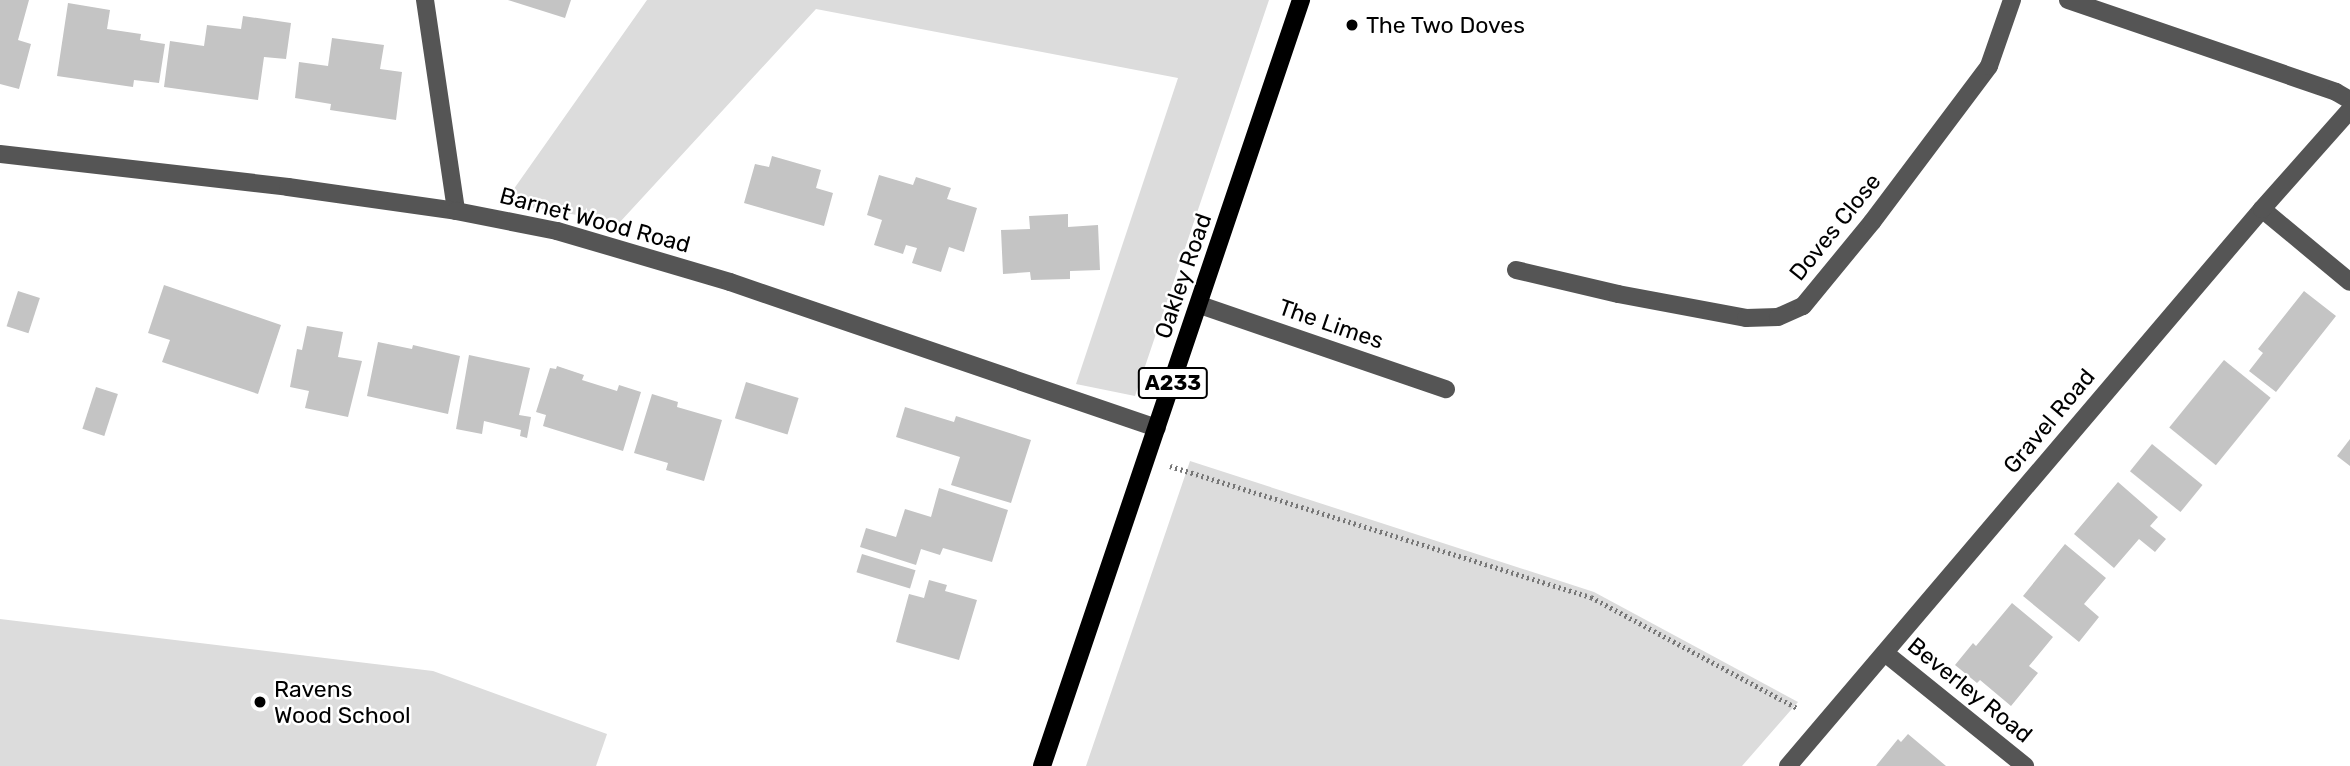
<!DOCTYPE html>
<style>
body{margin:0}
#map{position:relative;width:2350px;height:766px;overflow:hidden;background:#fff;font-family:Rubik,sans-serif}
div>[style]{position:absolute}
.green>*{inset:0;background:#dcdcdc}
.building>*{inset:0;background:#c4c4c4;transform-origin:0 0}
.path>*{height:4.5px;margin-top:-2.25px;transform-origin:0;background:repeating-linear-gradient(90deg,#777 0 2px,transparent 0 5.5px)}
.minor>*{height:18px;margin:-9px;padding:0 9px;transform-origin:9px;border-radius:9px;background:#555}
.major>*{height:18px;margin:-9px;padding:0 9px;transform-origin:9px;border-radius:9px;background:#000}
.dots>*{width:19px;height:19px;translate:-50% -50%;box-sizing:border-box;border:4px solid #fff;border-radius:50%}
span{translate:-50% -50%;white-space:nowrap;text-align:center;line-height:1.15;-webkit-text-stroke:5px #fff;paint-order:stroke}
.shield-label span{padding:2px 5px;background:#fff;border:2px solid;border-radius:5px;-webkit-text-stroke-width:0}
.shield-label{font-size:21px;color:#000;font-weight:700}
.poi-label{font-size:23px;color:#000}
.left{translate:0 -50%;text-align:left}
.street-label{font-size:23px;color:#000}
</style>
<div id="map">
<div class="green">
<div style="clip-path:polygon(647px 0,1269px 0,1135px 396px,1076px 384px,1178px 78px,816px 9px,620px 222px,504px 203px)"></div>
<div style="clip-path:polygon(1190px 461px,1594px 592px,1798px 702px,1742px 766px,1086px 766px)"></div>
<div style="clip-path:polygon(0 619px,433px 671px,607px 734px,596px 766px,0 766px)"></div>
</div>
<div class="building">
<div style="clip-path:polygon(0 0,29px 0,18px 40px,31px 44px,19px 89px,0 84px)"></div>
<div style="clip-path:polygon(508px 0,571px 0,565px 18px)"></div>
<div style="clip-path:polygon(68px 3px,110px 10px,107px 29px,141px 34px,140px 40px,165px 44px,159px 83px,134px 80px,133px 87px,57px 76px)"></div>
<div style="clip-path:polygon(243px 16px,291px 23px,286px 59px,264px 57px,258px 100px,164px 87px,170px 41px,204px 46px,207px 25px,241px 29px)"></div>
<div style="clip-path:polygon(332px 38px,384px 45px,380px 69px,402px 72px,396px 120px,330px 110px,331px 104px,295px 98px,299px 62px,328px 66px)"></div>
<div style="clip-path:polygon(772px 156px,821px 170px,816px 188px,833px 193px,824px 226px,744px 203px,755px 164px,769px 167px)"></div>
<div style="clip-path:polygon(879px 175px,913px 185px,916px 177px,951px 188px,947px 199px,977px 208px,964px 252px,949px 247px,941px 272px,912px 263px,917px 248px,906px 245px,903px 254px,874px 245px,882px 220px,867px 215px)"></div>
<div style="clip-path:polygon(1068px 214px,1068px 227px,1098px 225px,1100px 270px,1070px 271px,1070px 279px,1031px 280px,1030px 272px,1003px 274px,1001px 230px,1030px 229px,1029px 216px)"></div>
<div style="clip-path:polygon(164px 285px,281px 325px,258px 394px,162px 362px,170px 340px,148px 333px)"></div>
<div style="left:18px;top:291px;width:23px;height:37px;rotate:18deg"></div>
<div style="clip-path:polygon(2304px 291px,2336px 316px,2276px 392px,2249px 371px,2263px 353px,2258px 349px)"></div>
<div style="clip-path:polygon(307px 326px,343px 332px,338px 357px,362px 361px,348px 417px,305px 408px,309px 391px,290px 387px,297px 349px,302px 350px)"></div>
<div style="clip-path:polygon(378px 342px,412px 349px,413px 345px,460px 356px,448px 414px,367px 396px)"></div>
<div style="clip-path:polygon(469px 355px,530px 368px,519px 415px,531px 417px,527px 438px,520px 436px,521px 430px,484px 421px,482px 434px,456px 429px)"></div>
<div style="left:2224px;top:360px;width:60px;height:87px;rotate:39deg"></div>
<div style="clip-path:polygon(557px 366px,584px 375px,582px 380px,617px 391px,619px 385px,641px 392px,623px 451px,543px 426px,546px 415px,536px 412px,550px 368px,556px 369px)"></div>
<div style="left:746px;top:382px;width:55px;height:38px;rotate:17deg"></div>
<div style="left:96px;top:387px;width:23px;height:44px;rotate:18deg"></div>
<div style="clip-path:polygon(652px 394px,678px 402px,677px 407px,722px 420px,704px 481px,666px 470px,668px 463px,634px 453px)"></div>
<div style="clip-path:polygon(905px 407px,954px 422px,956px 416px,1031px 440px,1011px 503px,951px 485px,960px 457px,896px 437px)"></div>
<div style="clip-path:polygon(2350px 439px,2350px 466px,2337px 456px)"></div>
<div style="left:2152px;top:444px;width:65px;height:35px;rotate:39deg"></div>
<div style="clip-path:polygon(2118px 482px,2158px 517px,2150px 526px,2166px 539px,2155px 552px,2139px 539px,2114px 568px,2074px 534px)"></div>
<div style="clip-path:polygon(939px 488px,1008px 510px,992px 562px,943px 548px,940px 555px,921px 549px,916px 565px,860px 547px,866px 528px,896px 537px,905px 509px,931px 517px)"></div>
<div style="clip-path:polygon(2065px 544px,2106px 578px,2084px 604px,2099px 617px,2079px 642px,2023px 596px)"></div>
<div style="left:862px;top:554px;width:56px;height:19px;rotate:17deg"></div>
<div style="clip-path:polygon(929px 580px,947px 585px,945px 591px,977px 600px,959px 660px,896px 642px,909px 594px,924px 598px)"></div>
<div style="clip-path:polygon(2012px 603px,2053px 637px,2029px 666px,2038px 673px,2011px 706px,1980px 680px,1977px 683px,1955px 665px,1973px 643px,1976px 646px)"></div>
<div style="clip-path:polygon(1908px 734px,1946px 766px,1876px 766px,1898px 739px,1901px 742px)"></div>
</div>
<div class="path">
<div style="left:1170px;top:466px;width:441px;rotate:17.3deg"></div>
<div style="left:1591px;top:597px;width:236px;rotate:28.3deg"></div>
</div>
<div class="minor">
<div style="left:425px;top:0;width:213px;rotate:81.6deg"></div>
<div style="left:2068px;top:0;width:283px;rotate:18.9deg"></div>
<div style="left:2336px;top:92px;width:16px;rotate:30deg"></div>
<div style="left:0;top:154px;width:290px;rotate:6.5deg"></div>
<div style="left:288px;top:187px;width:170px;rotate:8.1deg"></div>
<div style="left:456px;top:211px;width:103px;rotate:11.2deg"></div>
<div style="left:557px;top:231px;width:180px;rotate:16.4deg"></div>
<div style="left:730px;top:282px;width:451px;rotate:18.9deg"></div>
<div style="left:2262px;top:209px;width:114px;rotate:39.7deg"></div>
<div style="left:1516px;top:270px;width:105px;rotate:13.2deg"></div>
<div style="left:1618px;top:294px;width:130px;rotate:10.6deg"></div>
<div style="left:1746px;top:318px;width:32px;rotate:-2deg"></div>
<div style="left:1778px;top:317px;width:27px;rotate:-24deg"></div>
<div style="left:1803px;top:306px;width:109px;rotate:-50.6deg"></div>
<div style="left:1872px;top:222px;width:195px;rotate:-53.1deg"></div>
<div style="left:1989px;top:66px;width:70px;rotate:-70.8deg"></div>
<div style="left:1200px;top:305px;width:260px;rotate:18.9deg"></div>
<div style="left:1885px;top:653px;width:180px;rotate:38.9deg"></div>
<div style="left:1788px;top:766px;width:731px;rotate:-49.6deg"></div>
<div style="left:2262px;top:209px;width:132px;rotate:-48.4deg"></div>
</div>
<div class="major">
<div style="left:1042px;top:766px;width:809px;rotate:-71.32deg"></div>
</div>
<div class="dots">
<div style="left:1352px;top:25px;background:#000"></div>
<div style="left:260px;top:702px;background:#000"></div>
</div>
<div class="shield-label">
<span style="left:1173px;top:383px">A233</span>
</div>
<div class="poi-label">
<span class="left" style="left:1366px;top:25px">The Two Doves</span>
<span class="left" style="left:274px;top:702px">Ravens<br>Wood School</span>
</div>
<div class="street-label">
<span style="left:595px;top:220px;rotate:15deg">Barnet Wood Road</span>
<span style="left:1835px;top:227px;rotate:-51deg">Doves Close</span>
<span style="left:1183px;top:276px;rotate:-71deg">Oakley Road</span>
<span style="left:1331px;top:324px;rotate:19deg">The Limes</span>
<span style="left:2049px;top:421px;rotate:-50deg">Gravel Road</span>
<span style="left:1970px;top:690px;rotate:39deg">Beverley Road</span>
</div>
</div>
